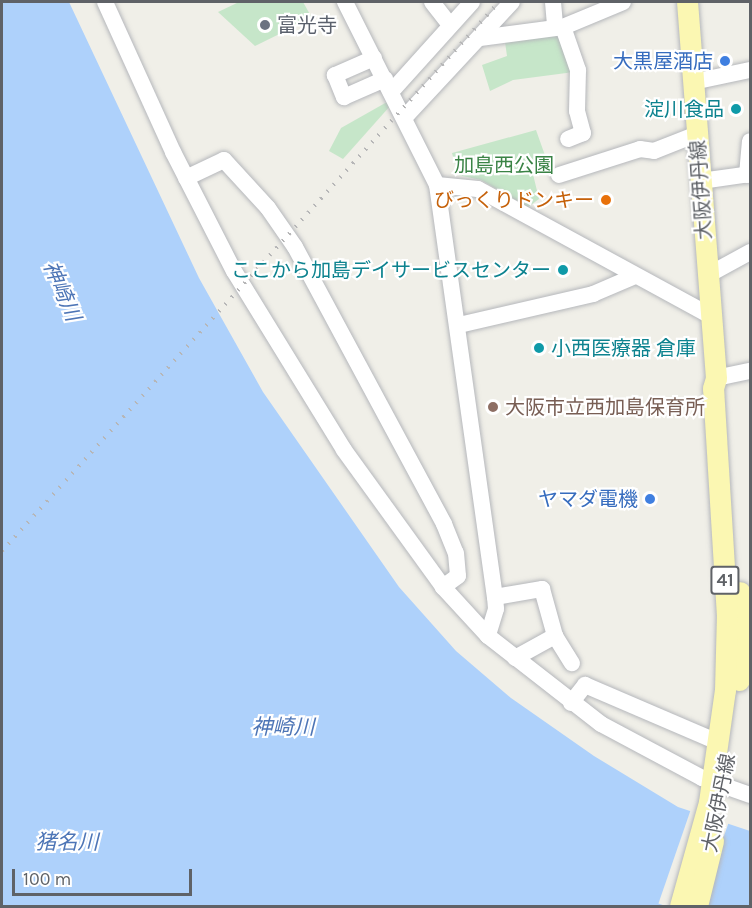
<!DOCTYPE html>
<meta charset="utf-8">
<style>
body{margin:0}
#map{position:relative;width:752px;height:908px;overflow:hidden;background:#f0efe8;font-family:Karla,"Noto Sans JP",sans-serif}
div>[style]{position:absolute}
.green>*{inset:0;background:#c6e6c9}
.water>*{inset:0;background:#aed1fb}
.pier>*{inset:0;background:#f0efe8;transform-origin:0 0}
.roads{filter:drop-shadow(0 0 2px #b5b7bb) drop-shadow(0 0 2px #b5b7bb)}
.minor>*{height:16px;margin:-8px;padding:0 8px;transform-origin:8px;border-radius:8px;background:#fff}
.major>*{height:21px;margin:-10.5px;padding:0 10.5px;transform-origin:10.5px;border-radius:10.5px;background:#fbf7b2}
.rail>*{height:4px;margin-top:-2px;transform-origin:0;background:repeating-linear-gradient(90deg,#b6b6b7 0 1.5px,transparent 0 9.5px)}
.dots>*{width:16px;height:16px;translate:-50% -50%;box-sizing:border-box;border:3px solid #fff;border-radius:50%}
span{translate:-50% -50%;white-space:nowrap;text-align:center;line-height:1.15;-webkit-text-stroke:4.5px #fff;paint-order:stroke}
.shield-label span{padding:2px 4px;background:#fff;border:2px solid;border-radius:4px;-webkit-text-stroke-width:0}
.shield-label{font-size:18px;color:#5f6267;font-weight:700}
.worship-label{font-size:20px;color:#5b616d}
.left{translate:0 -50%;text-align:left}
.shop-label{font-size:20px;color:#366cbe}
.right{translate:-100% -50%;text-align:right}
.culture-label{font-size:20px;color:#0d838f}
.park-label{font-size:20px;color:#3a8345}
.street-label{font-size:20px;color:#5f6267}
.food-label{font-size:20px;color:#c56008}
.education-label{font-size:20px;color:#785e54}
.water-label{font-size:21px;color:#4d75b6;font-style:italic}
.frame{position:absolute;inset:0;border:3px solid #5f6267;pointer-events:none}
.scale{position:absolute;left:12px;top:869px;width:180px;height:27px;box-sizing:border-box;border:3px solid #5f6267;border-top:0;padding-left:8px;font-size:18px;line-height:21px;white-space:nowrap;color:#5f6267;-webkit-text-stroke:4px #fff;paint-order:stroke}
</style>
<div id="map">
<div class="green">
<div style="clip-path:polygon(239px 2px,303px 2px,312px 18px,255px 46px,218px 12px)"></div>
<div style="clip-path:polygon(561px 35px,574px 72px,513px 80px,490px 91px,482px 65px,507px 56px,505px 42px)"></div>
<div style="clip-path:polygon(387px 102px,391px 105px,343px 159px,329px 151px,341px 128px)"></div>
<div style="clip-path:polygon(536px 130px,547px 161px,531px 166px,539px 199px,528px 207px,481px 180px,458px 175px,452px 153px)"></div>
</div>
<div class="water">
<div style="clip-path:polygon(2px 2px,69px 2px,199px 278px,263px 392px,399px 587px,456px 651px,511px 698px,594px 756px,678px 807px,750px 831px,750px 906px,2px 906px)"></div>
</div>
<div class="pier">
<div style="left:691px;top:809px;width:40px;height:100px;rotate:19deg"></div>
</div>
<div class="roads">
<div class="minor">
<div style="left:105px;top:2px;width:165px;rotate:65.6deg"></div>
<div style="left:173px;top:152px;width:134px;rotate:62.9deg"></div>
<div style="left:234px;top:271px;width:210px;rotate:58.4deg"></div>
<div style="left:344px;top:450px;width:169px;rotate:54.1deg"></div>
<div style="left:443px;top:587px;width:67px;rotate:47.4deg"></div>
<div style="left:488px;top:636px;width:143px;rotate:37.9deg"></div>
<div style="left:601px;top:724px;width:115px;rotate:28.1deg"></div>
<div style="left:702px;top:778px;width:51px;rotate:19.5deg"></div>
<div style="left:345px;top:2px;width:205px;rotate:63.3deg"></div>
<div style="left:437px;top:185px;width:416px;rotate:82deg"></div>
<div style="left:495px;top:597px;width:12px;rotate:85deg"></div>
<div style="left:496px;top:609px;width:28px;rotate:107deg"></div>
<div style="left:432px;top:2px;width:29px;rotate:52deg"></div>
<div style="left:553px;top:2px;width:24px;rotate:85deg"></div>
<div style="left:563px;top:27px;width:46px;rotate:70.8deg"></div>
<div style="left:578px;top:70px;width:41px;rotate:91.4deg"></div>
<div style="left:577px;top:111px;width:23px;rotate:75deg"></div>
<div style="left:583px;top:133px;width:16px;rotate:158deg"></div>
<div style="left:480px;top:38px;width:84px;rotate:-7.5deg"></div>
<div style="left:563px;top:27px;width:65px;rotate:-22.6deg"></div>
<div style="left:374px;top:58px;width:43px;rotate:156.4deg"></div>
<div style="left:335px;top:75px;width:24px;rotate:68deg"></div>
<div style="left:344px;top:97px;width:45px;rotate:-23.7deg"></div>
<div style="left:693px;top:82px;width:58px;rotate:-11.9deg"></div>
<div style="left:391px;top:92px;width:121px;rotate:-48deg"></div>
<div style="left:405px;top:117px;width:157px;rotate:-47.1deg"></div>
<div style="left:559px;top:175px;width:85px;rotate:-17.8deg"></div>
<div style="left:640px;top:149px;width:14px;rotate:8deg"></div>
<div style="left:654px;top:151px;width:46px;rotate:-21.6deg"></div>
<div style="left:747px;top:175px;width:34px;rotate:-85deg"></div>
<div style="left:186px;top:178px;width:42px;rotate:-25.3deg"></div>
<div style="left:224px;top:160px;width:65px;rotate:47.5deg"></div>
<div style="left:268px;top:208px;width:47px;rotate:55.3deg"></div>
<div style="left:295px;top:247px;width:315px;rotate:61.7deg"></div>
<div style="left:444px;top:524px;width:31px;rotate:68deg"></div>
<div style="left:456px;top:553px;width:23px;rotate:85deg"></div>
<div style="left:458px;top:576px;width:19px;rotate:144deg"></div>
<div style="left:701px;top:181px;width:49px;rotate:-8.1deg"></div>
<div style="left:437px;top:185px;width:41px;rotate:5.6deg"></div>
<div style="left:478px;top:189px;width:265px;rotate:28.6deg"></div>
<div style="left:708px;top:275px;width:48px;rotate:-28.7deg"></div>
<div style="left:459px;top:325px;width:138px;rotate:-13deg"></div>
<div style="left:593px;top:294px;width:46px;rotate:-23.2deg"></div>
<div style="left:716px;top:378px;width:35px;rotate:-12deg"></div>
<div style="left:495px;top:597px;width:48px;rotate:-9.7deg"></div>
<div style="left:542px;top:589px;width:49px;rotate:74.5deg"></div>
<div style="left:555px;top:636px;width:32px;rotate:58deg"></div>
<div style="left:515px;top:658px;width:46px;rotate:-28.8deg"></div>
<div style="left:571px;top:703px;width:23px;rotate:-52deg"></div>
<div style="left:585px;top:685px;width:145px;rotate:23.2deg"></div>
</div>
<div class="major">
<div style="left:739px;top:680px;width:51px;rotate:-85.5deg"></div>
<div style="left:743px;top:629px;width:37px;rotate:-95deg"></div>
<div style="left:680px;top:906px;width:108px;rotate:-74.4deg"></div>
<div style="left:709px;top:802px;width:113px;rotate:-81.9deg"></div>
<div style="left:725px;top:690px;width:74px;rotate:-88.5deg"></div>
<div style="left:727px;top:616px;width:228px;rotate:-93.5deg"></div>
<div style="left:713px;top:388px;width:10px;rotate:-73deg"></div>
<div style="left:716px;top:378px;width:377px;rotate:-94.4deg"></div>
<div style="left:697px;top:906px;width:67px;rotate:-76.2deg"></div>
</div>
</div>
<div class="rail">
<div style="left:2px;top:551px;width:741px;rotate:-47.85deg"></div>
</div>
<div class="dots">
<div style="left:265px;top:25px;background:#6b7280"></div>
<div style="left:725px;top:61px;background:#3f7fe0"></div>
<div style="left:736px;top:109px;background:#0f9aa8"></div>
<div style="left:606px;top:200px;background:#e8710a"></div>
<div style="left:563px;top:270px;background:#0f9aa8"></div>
<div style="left:539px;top:348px;background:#0f9aa8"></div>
<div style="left:493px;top:407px;background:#8d6e63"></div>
<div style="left:650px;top:499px;background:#3f7fe0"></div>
</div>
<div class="shield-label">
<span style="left:725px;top:580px">41</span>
</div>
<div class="worship-label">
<span class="left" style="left:277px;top:25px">富光寺</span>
</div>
<div class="shop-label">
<span class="right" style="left:713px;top:61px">大黒屋酒店</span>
<span class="right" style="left:638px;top:499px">ヤマダ電機</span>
</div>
<div class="culture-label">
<span class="right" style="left:724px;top:109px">淀川食品</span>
<span class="right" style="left:551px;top:270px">ここから加島デイサービスセンター</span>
<span class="left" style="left:551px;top:348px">小西医療器 倉庫</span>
</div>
<div class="park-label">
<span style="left:504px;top:165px">加島西公園</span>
</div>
<div class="street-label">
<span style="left:701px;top:190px;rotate:-94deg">大阪伊丹線</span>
<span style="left:719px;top:803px;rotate:-79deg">大阪伊丹線</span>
</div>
<div class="food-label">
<span class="right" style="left:594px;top:200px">びっくりドンキー</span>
</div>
<div class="education-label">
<span class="left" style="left:505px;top:407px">大阪市立西加島保育所</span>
</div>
<div class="water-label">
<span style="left:62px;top:291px;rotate:67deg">神崎川</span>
<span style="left:283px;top:727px">神崎川</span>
<span style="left:67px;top:842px">猪名川</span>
</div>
<div class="frame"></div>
<div class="scale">100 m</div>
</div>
